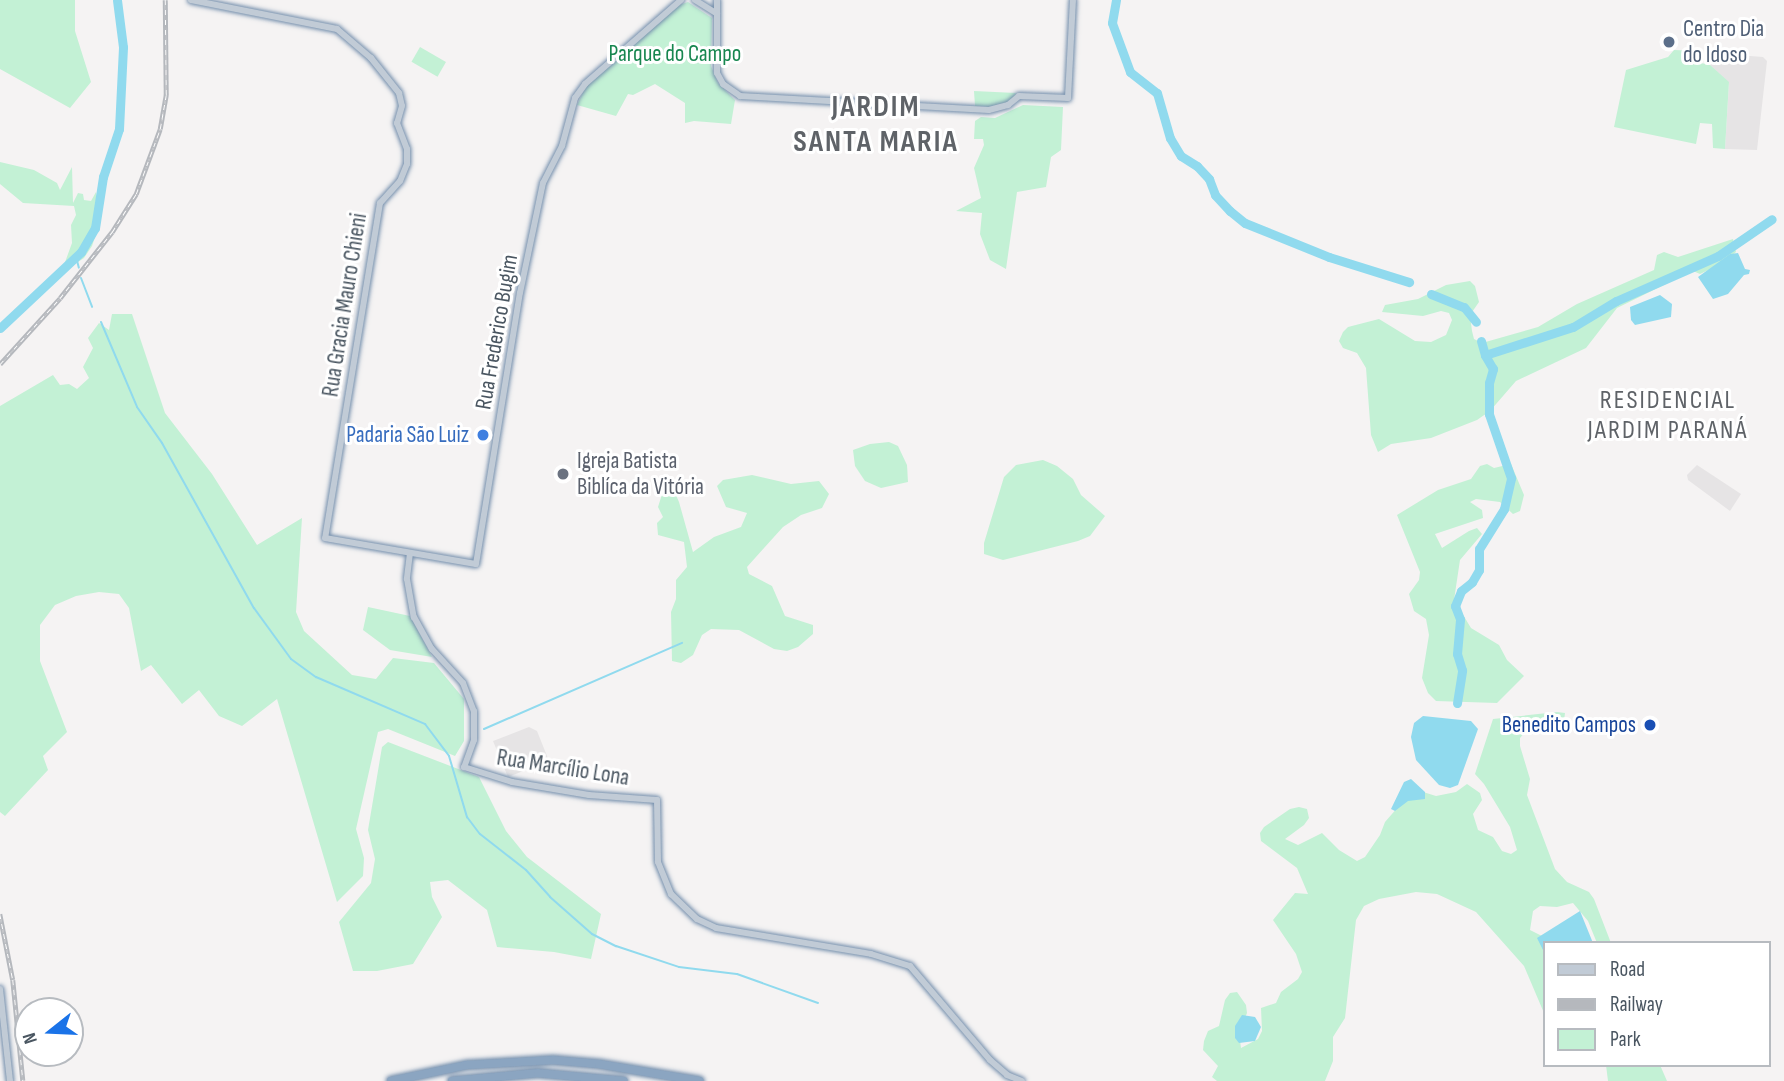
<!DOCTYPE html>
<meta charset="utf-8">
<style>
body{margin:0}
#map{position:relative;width:1784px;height:1081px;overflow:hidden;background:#f5f3f3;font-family:"Sofia Sans Condensed",sans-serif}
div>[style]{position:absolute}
.education>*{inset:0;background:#e6e4e5}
.green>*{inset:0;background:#c3f1d5;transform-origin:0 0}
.water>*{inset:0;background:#90daee}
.stream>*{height:2px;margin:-1px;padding:0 1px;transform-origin:1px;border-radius:1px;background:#90daee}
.river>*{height:9px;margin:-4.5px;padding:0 4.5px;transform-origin:4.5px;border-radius:4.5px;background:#90daee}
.roads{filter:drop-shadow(0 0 2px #7690ad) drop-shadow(0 0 2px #7690ad)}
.secondary>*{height:6px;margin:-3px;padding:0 3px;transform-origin:3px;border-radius:3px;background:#c1cbd6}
.highway>*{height:8px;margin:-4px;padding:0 4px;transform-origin:4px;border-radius:4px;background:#8ba5c1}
.rail>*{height:4.5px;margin-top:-2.25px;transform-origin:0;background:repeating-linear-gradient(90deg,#fff 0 5px,#b5b8bd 0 10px);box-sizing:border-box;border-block:2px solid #b5b8bd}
.dots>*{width:19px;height:19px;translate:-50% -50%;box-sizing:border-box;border:4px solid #fff;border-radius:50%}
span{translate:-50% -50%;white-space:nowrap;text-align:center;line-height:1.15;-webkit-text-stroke:6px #fff;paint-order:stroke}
.service-label{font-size:23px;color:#4e5e75}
.left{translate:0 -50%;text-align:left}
.park-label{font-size:23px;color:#17864f}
.street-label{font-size:23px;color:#4a5661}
.shop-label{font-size:23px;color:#366cbe}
.right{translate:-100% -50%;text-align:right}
.worship-label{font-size:23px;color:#5b616d}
.transit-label{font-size:23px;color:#164399}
.quarter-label{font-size:26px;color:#5f6368;letter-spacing:2px}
.district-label{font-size:30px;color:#5f6368;font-weight:700;letter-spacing:2px}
.legend{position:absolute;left:1543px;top:941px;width:228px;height:126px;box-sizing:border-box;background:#fff;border:2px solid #b7bbc0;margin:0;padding:9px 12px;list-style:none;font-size:21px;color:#4a5661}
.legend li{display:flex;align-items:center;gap:14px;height:35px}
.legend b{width:35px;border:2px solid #b7bbc0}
.north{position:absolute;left:14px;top:997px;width:70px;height:70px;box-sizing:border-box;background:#fff;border:2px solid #b7bbc0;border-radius:50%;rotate:252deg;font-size:19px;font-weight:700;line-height:28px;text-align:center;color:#4a5661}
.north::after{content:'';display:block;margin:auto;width:24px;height:32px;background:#1a73e8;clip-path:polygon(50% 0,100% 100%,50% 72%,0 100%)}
</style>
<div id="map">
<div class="education">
<div style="clip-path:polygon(1711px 53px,1763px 57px,1767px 61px,1757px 150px,1725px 149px,1729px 83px,1709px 64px)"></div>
<div style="clip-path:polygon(1697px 465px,1741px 494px,1730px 511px,1688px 480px,1687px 475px)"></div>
<div style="clip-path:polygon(529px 727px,537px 731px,549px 761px,508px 777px,493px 741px)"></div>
</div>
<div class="green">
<div style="clip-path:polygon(0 0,75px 0,75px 31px,91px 82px,70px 108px,0 69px)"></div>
<div style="clip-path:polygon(688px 2px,712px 18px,711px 66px,718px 83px,735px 100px,731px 124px,694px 121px,685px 123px,685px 103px,655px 84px,633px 95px,628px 94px,616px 116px,577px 105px,586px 86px,679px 5px)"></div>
<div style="left:420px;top:47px;width:30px;height:17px;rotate:30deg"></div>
<div style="clip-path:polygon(1674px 50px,1700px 51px,1699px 63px,1709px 64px,1729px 82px,1725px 149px,1713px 148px,1712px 124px,1700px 123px,1696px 144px,1614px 127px,1626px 70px,1668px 57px)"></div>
<div style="clip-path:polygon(974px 91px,1016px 93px,1011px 101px,989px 107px,975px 106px)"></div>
<div style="clip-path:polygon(1023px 105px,1063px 107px,1061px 150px,1051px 157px,1046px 187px,1017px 192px,1006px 269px,990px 260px,980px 234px,982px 213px,956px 211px,981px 198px,974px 168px,984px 145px,983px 139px,974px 139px,975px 121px,981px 117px,995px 118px)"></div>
<div style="clip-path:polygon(0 162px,34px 170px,57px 183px,60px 190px,72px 167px,73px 203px,78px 193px,83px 194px,84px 200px,91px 201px,96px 192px,100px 222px,92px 246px,84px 258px,72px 266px,64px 265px,72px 243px,71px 225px,76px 215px,74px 206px,23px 203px,0 184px)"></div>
<div style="clip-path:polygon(1733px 239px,1736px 252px,1723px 263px,1700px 274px,1686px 268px,1676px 279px,1617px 308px,1586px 348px,1516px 381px,1490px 411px,1477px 420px,1431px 438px,1391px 444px,1378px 452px,1371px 435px,1366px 368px,1357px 353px,1343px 348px,1339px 341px,1343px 332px,1348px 327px,1379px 319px,1415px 341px,1431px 342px,1446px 335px,1452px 320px,1449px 313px,1441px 311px,1423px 316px,1382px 312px,1385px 305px,1418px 299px,1446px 285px,1470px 281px,1475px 286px,1479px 302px,1470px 315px,1472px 331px,1474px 339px,1482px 343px,1538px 327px,1577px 304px,1654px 270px,1657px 255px,1664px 252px,1678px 257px)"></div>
<div style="clip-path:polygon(112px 314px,132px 314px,165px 413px,212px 474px,257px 545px,302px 518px,296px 612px,304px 631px,352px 675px,376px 679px,393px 658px,434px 663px,464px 699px,464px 741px,455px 756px,388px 729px,378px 732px,356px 829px,364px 858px,363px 876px,337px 902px,277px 699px,242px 726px,219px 716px,199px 690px,182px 704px,151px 665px,141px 671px,129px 608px,119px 594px,99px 592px,76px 596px,55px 605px,40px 625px,40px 661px,67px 732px,43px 756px,48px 770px,5px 816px,0 812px,0 406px,53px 375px,60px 385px,69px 384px,77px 389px,89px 378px,83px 367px,93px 348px,88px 338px,99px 323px,109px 330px)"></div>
<div style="clip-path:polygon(889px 442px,898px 446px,907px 465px,908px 482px,881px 488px,865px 481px,855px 466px,853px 450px,870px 444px)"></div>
<div style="clip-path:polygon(1043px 460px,1057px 466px,1073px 479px,1081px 495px,1105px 516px,1090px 536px,1078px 541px,1003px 560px,984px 554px,984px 543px,1004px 477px,1016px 465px)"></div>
<div style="clip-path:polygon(1487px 464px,1494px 468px,1511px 464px,1524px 495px,1520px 511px,1513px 514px,1500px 502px,1476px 499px,1470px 502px,1482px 510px,1483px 518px,1435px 534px,1442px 548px,1469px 531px,1477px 528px,1482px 534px,1460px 560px,1454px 600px,1471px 628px,1499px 645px,1507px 660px,1524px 676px,1497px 703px,1436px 701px,1428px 693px,1422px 678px,1429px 635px,1426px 619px,1414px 611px,1409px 594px,1419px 580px,1420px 572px,1397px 515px,1438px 490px,1471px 479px,1480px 466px)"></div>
<div style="clip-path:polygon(752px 475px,791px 484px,819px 481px,829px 494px,822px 508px,801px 515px,783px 527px,747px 567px,749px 574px,772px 586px,785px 616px,813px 625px,813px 634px,798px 647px,787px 651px,774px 649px,739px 630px,711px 629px,702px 635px,693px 655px,681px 663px,672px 661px,671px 612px,676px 599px,676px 580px,687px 567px,684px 542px,658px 535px,657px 523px,663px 517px,658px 507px,664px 488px,672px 486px,679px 502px,693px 552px,714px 537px,741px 527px,747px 513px,726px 507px,717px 486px,723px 480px)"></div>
<div style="clip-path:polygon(368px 607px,410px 616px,432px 657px,390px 650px,363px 630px)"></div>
<div style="clip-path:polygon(1557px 712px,1565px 713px,1564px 721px,1525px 732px,1520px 738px,1520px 746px,1530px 779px,1527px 795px,1555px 869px,1567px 882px,1589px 892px,1594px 899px,1611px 943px,1597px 943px,1588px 921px,1573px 903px,1557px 907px,1540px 906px,1533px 911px,1530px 930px,1556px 943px,1544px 943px,1544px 1013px,1524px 966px,1476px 912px,1437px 894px,1416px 892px,1379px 899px,1364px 906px,1356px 920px,1345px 1018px,1333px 1037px,1333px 1061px,1325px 1081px,1217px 1081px,1212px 1077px,1218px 1066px,1203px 1050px,1204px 1041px,1208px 1031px,1219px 1026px,1225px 1000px,1230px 993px,1237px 992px,1246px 1005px,1247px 1013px,1239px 1032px,1241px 1048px,1258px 1039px,1262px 1031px,1261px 1008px,1276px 1003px,1281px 992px,1298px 979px,1302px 972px,1296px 954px,1273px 920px,1295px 893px,1308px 894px,1297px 868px,1261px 841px,1260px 833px,1264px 827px,1290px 809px,1299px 807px,1307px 809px,1309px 818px,1304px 825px,1285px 839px,1298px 845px,1322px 833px,1339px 850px,1357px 861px,1365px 857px,1380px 835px,1385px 822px,1405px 799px,1420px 791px,1436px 796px,1456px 792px,1467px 784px,1480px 793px,1482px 800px,1473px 814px,1478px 830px,1493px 837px,1502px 851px,1511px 854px,1517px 850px,1510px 827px,1484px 784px,1475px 774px,1493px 719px)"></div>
<div style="clip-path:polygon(388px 742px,479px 777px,506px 831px,527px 857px,601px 914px,591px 959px,554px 952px,497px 947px,487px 910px,448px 880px,430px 882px,432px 897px,442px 917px,413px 964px,377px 971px,353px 971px,339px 922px,371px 883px,375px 859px,368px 830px,382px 747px)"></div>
<div style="clip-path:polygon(1606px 1065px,1660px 1065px,1667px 1081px,1608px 1081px)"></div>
</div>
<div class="water">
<div style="clip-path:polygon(1738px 253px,1745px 269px,1750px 270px,1749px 274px,1744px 275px,1728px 294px,1713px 299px,1698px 277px,1730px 254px)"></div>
<div style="clip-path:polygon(1660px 295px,1672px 304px,1671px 317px,1635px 325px,1631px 320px,1630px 307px)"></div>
<div style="clip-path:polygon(1423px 716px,1471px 721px,1478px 729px,1458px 785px,1450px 788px,1439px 785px,1416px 760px,1411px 737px,1414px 723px)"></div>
<div style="clip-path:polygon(1411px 779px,1425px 792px,1425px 799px,1408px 801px,1395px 811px,1391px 809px,1404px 782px)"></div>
<div style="clip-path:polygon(1580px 911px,1593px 943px,1544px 943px,1544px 952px,1537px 938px)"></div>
<div style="clip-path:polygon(1242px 1015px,1255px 1017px,1261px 1027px,1255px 1041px,1239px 1043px,1235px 1038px,1235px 1026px)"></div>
</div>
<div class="stream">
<div style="left:76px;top:257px;width:11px;rotate:75deg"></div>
<div style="left:81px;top:278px;width:31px;rotate:69deg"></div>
<div style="left:101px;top:322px;width:92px;rotate:67deg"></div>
<div style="left:137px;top:407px;width:44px;rotate:55.2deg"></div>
<div style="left:162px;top:443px;width:189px;rotate:60.9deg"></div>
<div style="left:254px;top:608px;width:63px;rotate:54deg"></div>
<div style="left:291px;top:659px;width:31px;rotate:36deg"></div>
<div style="left:316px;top:677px;width:119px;rotate:23.3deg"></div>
<div style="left:425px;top:724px;width:40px;rotate:53deg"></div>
<div style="left:449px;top:756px;width:64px;rotate:73.6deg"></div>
<div style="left:467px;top:817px;width:21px;rotate:53deg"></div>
<div style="left:480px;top:834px;width:58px;rotate:38deg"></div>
<div style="left:526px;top:870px;width:36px;rotate:48deg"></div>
<div style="left:550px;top:897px;width:56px;rotate:41.4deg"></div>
<div style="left:592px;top:934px;width:27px;rotate:27deg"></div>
<div style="left:616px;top:946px;width:66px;rotate:18.4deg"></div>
<div style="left:679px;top:967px;width:58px;rotate:6.9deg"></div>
<div style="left:737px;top:974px;width:86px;rotate:19.7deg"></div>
<div style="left:484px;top:729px;width:216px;rotate:-23.5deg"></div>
</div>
<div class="river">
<div style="left:1116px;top:0;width:23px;rotate:100deg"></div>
<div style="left:1112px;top:23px;width:52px;rotate:69.8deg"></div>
<div style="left:1130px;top:72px;width:34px;rotate:38deg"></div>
<div style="left:1157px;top:93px;width:47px;rotate:73.9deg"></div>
<div style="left:1170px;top:138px;width:21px;rotate:59deg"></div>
<div style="left:1181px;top:156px;width:19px;rotate:32deg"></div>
<div style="left:1197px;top:166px;width:18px;rotate:47deg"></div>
<div style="left:1209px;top:179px;width:17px;rotate:69deg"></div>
<div style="left:1215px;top:195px;width:22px;rotate:47deg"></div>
<div style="left:1230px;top:211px;width:19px;rotate:39deg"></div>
<div style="left:1245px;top:223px;width:91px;rotate:22deg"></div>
<div style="left:1329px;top:257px;width:84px;rotate:17.4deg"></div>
<div style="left:1431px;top:294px;width:35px;rotate:22deg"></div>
<div style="left:1464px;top:307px;width:19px;rotate:51deg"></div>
<div style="left:0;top:328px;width:111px;rotate:-43.2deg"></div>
<div style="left:81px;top:252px;width:28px;rotate:-60deg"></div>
<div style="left:95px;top:228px;width:52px;rotate:-81.1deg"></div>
<div style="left:103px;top:177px;width:51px;rotate:-71.6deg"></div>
<div style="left:119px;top:129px;width:82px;rotate:-87.2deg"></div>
<div style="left:123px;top:47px;width:47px;rotate:-97.3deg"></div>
<div style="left:1481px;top:341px;width:15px;rotate:74deg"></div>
<div style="left:1457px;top:703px;width:33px;rotate:-81deg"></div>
<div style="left:1462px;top:670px;width:17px;rotate:-107deg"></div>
<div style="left:1457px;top:654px;width:35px;rotate:-85deg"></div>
<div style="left:1460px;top:619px;width:14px;rotate:-111deg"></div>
<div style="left:1455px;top:606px;width:16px;rotate:-68deg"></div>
<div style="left:1461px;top:591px;width:14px;rotate:-39deg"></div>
<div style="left:1472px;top:582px;width:14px;rotate:-60deg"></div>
<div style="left:1479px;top:570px;width:21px;rotate:-90deg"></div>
<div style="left:1479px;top:549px;width:47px;rotate:-58deg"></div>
<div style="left:1504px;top:509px;width:32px;rotate:-77deg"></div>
<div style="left:1511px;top:478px;width:68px;rotate:-109deg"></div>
<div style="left:1489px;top:414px;width:31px;rotate:-90deg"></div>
<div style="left:1489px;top:383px;width:15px;rotate:-74deg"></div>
<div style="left:1493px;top:369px;width:16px;rotate:-120deg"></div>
<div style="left:1485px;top:355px;width:92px;rotate:-17.7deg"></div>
<div style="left:1573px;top:327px;width:50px;rotate:-31.2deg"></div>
<div style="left:1616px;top:301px;width:111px;rotate:-23.8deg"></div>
<div style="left:1718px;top:256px;width:65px;rotate:-34.4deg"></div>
</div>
<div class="roads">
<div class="secondary">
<div style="left:191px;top:0;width:149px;rotate:11.2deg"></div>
<div style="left:337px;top:29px;width:45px;rotate:40.5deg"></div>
<div style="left:371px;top:58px;width:45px;rotate:51.3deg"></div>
<div style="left:399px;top:93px;width:13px;rotate:77deg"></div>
<div style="left:402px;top:106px;width:18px;rotate:106deg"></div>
<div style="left:397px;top:123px;width:28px;rotate:69deg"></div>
<div style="left:407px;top:149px;width:15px;rotate:90deg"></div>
<div style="left:407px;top:164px;width:18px;rotate:112deg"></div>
<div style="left:400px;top:181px;width:30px;rotate:132deg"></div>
<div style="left:380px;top:203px;width:339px;rotate:99.3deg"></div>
<div style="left:325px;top:538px;width:153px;rotate:9.8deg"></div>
<div style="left:476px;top:564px;width:275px;rotate:-80.8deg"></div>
<div style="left:520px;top:293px;width:112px;rotate:-78.2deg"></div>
<div style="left:543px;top:183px;width:42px;rotate:-62.8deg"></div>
<div style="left:562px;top:146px;width:50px;rotate:-74.8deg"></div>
<div style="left:575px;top:98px;width:17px;rotate:-54deg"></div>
<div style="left:585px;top:84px;width:128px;rotate:-41.2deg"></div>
<div style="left:695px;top:0;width:26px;rotate:32deg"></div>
<div style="left:717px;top:0;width:73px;rotate:90deg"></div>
<div style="left:717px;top:73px;width:13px;rotate:61deg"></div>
<div style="left:723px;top:84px;width:21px;rotate:35deg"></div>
<div style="left:740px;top:96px;width:249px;rotate:3.2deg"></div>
<div style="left:989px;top:110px;width:20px;rotate:-15deg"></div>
<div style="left:1008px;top:105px;width:14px;rotate:-39deg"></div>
<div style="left:1019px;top:96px;width:49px;rotate:2.3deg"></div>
<div style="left:1068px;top:98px;width:98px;rotate:-87.1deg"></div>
<div style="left:410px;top:553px;width:26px;rotate:97deg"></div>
<div style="left:407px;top:579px;width:39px;rotate:80deg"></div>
<div style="left:414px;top:617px;width:37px;rotate:61deg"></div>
<div style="left:432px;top:649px;width:46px;rotate:47.6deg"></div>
<div style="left:463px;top:683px;width:30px;rotate:69deg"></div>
<div style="left:474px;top:711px;width:29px;rotate:90deg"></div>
<div style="left:474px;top:740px;width:29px;rotate:110deg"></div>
<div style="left:464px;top:767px;width:50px;rotate:17.4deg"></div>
<div style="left:512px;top:782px;width:78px;rotate:9.6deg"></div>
<div style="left:589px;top:795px;width:68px;rotate:4.2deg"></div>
<div style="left:657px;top:800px;width:62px;rotate:89.1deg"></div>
<div style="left:658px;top:862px;width:35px;rotate:68deg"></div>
<div style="left:671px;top:894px;width:36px;rotate:44deg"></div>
<div style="left:697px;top:919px;width:21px;rotate:25deg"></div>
<div style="left:716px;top:928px;width:157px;rotate:9.5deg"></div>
<div style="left:871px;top:954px;width:41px;rotate:17.1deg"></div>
<div style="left:910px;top:966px;width:123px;rotate:49.6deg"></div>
<div style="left:990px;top:1060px;width:23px;rotate:41deg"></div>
<div style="left:1007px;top:1075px;width:16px;rotate:22deg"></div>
<div style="left:0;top:989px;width:93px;rotate:83.8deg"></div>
</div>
<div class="highway">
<div style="left:391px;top:1081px;width:78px;rotate:-11.9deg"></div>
<div style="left:467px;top:1065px;width:86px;rotate:-3.3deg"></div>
<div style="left:553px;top:1060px;width:46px;rotate:5deg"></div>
<div style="left:599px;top:1064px;width:102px;rotate:9.6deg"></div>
<div style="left:452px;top:1081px;width:86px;rotate:-5.3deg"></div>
<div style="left:538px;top:1073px;width:86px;rotate:5.3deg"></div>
</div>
</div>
<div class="rail">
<div style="left:0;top:364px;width:89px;rotate:-47.7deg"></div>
<div style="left:60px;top:298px;width:84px;rotate:-51.8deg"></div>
<div style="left:112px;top:232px;width:45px;rotate:-57.7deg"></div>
<div style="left:136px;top:194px;width:69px;rotate:-69.7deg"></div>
<div style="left:160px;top:129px;width:35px;rotate:-80deg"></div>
<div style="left:166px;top:95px;width:95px;rotate:-90.6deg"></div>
<div style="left:0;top:914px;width:67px;rotate:78.9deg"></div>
<div style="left:13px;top:980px;width:101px;rotate:84.3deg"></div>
</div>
<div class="dots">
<div style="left:1669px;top:42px;background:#5c6f8a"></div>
<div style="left:483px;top:435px;background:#3f7fe0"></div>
<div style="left:563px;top:474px;background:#6b7280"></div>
<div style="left:1650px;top:725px;background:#1a4fb4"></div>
</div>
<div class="service-label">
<span class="left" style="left:1683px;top:42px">Centro Dia<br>do Idoso</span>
</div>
<div class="park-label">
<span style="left:675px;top:54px">Parque do Campo</span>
</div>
<div class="street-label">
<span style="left:345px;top:305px;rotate:-81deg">Rua Gracia Mauro Chieni</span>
<span style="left:497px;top:332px;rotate:-80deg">Rua Frederico Bugim</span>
<span style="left:563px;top:768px;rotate:9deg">Rua Marcílio Lona</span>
</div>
<div class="shop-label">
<span class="right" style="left:469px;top:435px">Padaria São Luiz</span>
</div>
<div class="worship-label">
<span class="left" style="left:577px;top:474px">Igreja Batista<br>Biblíca da Vitória</span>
</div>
<div class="transit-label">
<span class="right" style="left:1636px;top:725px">Benedito Campos</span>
</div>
<div class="quarter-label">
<span style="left:1668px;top:416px">RESIDENCIAL<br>JARDIM PARANÁ</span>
</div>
<div class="district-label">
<span style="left:876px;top:124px">JARDIM<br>SANTA MARIA</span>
</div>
<ul class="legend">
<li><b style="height:9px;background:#c1cbd6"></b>Road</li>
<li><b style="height:9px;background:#b5b8bd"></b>Railway</li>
<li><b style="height:19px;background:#c3f1d5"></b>Park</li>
</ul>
<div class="north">N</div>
</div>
